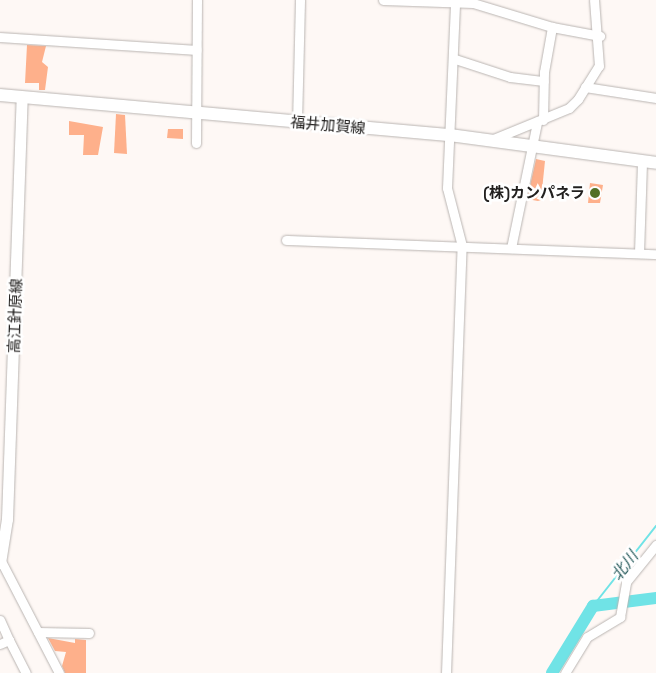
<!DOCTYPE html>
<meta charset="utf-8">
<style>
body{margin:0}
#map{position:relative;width:656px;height:673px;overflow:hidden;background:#fef8f5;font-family:"Space Grotesk","Noto Sans JP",sans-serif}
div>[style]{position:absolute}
.stream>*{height:2px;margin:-1px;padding:0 1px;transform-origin:1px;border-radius:1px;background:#70e3e6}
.river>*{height:12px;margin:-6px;padding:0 6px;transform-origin:6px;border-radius:6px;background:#70e3e6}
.building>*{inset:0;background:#feb08b}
.roads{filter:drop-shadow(0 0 1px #bab5b2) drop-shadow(0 0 1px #bab5b2)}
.minor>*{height:9px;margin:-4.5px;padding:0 4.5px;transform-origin:4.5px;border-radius:4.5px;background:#fff}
.secondary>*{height:11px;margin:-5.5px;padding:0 5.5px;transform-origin:5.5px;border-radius:5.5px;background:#fff}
.primary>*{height:12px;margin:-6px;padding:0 6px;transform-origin:6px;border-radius:6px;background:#fff}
.dots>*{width:14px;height:14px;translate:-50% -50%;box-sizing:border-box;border:2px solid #fff;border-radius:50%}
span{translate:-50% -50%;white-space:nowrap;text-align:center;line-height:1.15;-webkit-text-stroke:5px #fff;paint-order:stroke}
.street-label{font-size:15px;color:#22201f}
.poi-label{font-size:15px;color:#22201f;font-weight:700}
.right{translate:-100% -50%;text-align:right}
.water-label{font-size:16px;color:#2b5e5f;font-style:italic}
</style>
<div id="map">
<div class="stream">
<div style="left:593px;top:606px;width:102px;rotate:-51.8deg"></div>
</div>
<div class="river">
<div style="left:552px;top:673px;width:79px;rotate:-58.5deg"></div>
<div style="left:593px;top:606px;width:64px;rotate:-7.2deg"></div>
</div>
<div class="building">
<div style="clip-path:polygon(27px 45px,46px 46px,42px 62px,48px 67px,45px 90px,39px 90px,39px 83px,25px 83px)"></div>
<div style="clip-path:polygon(116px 114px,125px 115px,127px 154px,114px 153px)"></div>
<div style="clip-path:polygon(69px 121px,103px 127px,98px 155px,83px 155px,84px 135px,69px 135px)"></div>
<div style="clip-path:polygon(168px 129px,183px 129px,183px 139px,167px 138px)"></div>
<div style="clip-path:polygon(536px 159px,545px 161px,541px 200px,538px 201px,527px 199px)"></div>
<div style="clip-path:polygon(590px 183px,603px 185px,600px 203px,588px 203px)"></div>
<div style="clip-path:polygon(48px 638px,75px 643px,75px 639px,86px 640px,86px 673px,65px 673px,62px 666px,66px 652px,55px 651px)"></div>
</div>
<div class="roads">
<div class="minor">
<div style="left:383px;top:0;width:90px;rotate:1.9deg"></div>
<div style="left:473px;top:3px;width:83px;rotate:16.9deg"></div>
<div style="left:552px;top:27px;width:49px;rotate:10.6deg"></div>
<div style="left:0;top:37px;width:197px;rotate:3.8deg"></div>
<div style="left:455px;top:59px;width:58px;rotate:18.1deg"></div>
<div style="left:510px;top:77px;width:34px;rotate:7deg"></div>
<div style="left:585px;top:87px;width:72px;rotate:8.8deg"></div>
<div style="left:543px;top:120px;width:48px;rotate:-88.8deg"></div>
<div style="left:544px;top:72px;width:46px;rotate:-79.9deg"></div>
<div style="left:297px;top:123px;width:123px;rotate:-88.6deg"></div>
<div style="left:491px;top:140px;width:84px;rotate:-22.3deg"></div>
<div style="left:569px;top:108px;width:13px;rotate:-45deg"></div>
<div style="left:578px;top:99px;width:39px;rotate:-58deg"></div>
<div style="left:599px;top:66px;width:66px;rotate:-94.3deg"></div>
<div style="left:196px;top:143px;width:143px;rotate:-89.6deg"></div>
<div style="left:286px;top:240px;width:370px;rotate:2.2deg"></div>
<div style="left:511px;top:248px;width:129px;rotate:-78.3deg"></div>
<div style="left:639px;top:253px;width:92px;rotate:-88.1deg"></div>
<div style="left:1px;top:561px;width:126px;rotate:62.6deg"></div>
<div style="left:0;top:620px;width:22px;rotate:66deg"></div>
<div style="left:38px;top:632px;width:51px;rotate:1.1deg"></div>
<div style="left:0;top:644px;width:10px;rotate:-24deg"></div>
<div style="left:9px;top:640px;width:37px;rotate:63deg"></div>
<div style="left:446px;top:673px;width:427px;rotate:-87.9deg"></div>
<div style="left:462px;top:246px;width:60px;rotate:-104.5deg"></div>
<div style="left:447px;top:188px;width:185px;rotate:-87.5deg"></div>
<div style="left:565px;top:673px;width:42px;rotate:-58.6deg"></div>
<div style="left:587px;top:637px;width:39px;rotate:-31deg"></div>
<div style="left:620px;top:617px;width:36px;rotate:-80deg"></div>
<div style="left:626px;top:582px;width:48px;rotate:-51deg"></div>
</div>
<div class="secondary">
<div style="left:0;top:563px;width:45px;rotate:-81deg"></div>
<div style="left:7px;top:519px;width:421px;rotate:-88deg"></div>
</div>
<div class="primary">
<div style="left:0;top:95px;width:452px;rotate:5.1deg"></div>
<div style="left:450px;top:135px;width:208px;rotate:7.7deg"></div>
</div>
</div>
<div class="dots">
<div style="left:595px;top:193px;background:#527026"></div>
</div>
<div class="street-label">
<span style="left:328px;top:125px;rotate:5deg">福井加賀線</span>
<span style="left:15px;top:316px;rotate:-88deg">高江針原線</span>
</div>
<div class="poi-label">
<span class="right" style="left:585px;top:193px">(株)カンパネラ</span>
</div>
<div class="water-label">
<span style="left:625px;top:566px;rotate:-52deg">北川</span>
</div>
</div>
